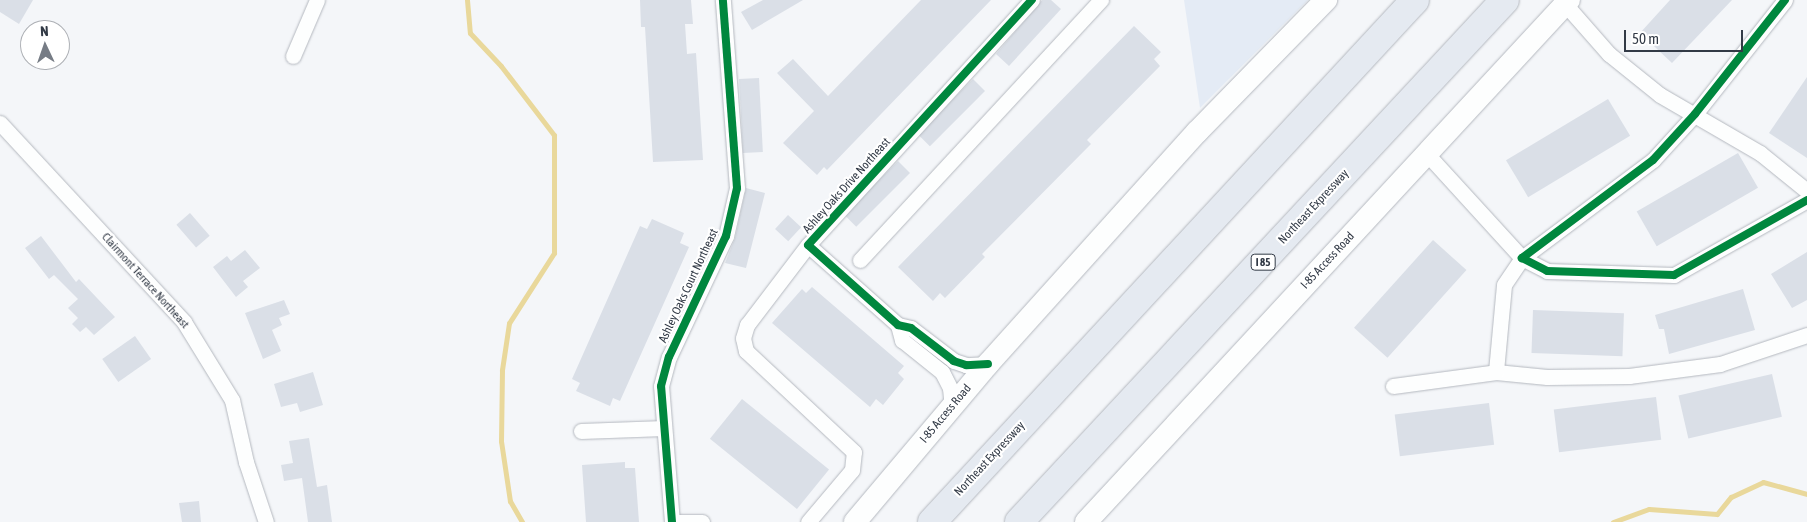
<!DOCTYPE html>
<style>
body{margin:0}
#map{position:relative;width:1807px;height:522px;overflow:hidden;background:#f4f6f9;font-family:"Asap Condensed",sans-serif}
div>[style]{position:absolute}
.built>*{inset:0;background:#e4ebf5}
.stream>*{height:5px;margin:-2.5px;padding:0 2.5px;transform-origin:2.5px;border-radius:2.5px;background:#e9d89b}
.building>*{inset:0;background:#dadfe7;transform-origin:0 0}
.roads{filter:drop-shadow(0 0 1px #b4b8bf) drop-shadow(0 0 1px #b4b8bf)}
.minor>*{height:15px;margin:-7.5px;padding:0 7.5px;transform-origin:7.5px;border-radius:7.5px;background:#fdfefe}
.secondary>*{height:22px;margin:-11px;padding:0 11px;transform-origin:11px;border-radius:11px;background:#fdfefe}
.motorway>*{height:28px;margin:-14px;padding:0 14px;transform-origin:14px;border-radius:14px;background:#e5eaf1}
.cycleway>*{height:8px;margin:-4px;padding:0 4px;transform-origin:4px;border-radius:4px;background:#00873e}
span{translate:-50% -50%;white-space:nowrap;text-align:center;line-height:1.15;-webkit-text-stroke:4.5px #fff;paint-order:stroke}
.shield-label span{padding:1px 4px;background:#fff;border:1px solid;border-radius:4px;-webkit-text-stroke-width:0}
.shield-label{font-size:11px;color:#323a46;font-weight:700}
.street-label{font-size:12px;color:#323a46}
.north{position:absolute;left:20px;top:20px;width:50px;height:50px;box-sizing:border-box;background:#fff;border:1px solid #adb0b5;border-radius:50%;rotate:357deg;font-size:14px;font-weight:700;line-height:20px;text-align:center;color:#323a46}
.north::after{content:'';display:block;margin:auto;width:18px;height:22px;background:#767c85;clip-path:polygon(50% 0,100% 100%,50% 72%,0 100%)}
.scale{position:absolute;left:1624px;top:30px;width:119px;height:22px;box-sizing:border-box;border:2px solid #323a46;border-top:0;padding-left:6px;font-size:15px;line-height:18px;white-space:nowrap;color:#323a46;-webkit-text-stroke:4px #fff;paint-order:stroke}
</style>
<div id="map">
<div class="built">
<div style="clip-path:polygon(1184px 0,1308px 0,1200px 108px)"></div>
</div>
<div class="stream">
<div style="left:467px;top:0;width:33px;rotate:85deg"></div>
<div style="left:470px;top:33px;width:45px;rotate:46.8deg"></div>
<div style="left:501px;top:66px;width:87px;rotate:52.5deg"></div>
<div style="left:554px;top:135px;width:118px;rotate:90deg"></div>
<div style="left:554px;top:253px;width:83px;rotate:122.7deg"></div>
<div style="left:509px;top:323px;width:48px;rotate:98.5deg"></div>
<div style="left:502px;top:370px;width:71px;rotate:90.8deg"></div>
<div style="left:501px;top:441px;width:61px;rotate:81.5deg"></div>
<div style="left:510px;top:501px;width:24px;rotate:60deg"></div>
<div style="left:1613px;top:522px;width:38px;rotate:-20deg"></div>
<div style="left:1649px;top:509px;width:68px;rotate:4.2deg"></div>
<div style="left:1717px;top:514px;width:22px;rotate:-51deg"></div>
<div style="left:1731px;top:497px;width:35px;rotate:-25deg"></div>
<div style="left:1763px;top:482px;width:46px;rotate:15.3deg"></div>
</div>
<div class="building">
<div style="clip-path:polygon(0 0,33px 0,19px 24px,0 12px)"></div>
<div style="clip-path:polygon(640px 0,691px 0,693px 24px,685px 24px,687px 54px,696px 53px,703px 160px,653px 162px,645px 27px,641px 27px)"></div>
<div style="clip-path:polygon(763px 0,803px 0,752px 30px,741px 12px)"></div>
<div style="clip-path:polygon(921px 0,991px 0,827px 170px,824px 167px,817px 175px,783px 143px,814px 111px,777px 73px,793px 59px,828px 96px)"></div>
<div style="clip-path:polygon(1042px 0,1051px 0,1061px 9px,1009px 66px,996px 54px)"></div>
<div style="clip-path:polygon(1670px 0,1732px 0,1672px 63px,1640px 33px)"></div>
<div style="clip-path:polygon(1134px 26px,1161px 52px,1154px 59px,1160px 66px,1087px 140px,1091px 144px,982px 254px,985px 257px,945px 298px,940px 293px,933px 301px,898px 267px)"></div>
<div style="clip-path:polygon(1807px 77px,1807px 158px,1769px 133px)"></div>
<div style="left:759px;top:78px;width:74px;height:20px;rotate:87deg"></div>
<div style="left:973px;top:79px;width:17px;height:78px;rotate:45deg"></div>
<div style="left:1608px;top:99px;width:43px;height:119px;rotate:59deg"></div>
<div style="left:1738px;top:153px;width:40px;height:117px;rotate:60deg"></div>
<div style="left:898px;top:161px;width:17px;height:76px;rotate:45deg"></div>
<div style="clip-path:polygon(746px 188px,765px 193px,746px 268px,725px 263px,735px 238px)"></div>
<div style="left:190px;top:213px;width:30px;height:18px;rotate:49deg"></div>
<div style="left:788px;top:215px;width:18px;height:19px;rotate:43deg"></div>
<div style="clip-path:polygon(652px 219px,684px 233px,680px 243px,689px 247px,620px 401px,613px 398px,610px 406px,576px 391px,580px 383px,572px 379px,640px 226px,647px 229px)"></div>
<div style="clip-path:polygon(41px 236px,76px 282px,79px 279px,115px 317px,94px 335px,86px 327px,80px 332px,72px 324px,78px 318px,68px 308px,78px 299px,54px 275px,49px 279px,25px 248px)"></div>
<div style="left:1433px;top:240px;width:45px;height:118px;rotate:42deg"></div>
<div style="clip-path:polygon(245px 250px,260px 268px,243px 281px,248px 287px,236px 297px,213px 267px,227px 256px,231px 261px)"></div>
<div style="clip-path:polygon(1807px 252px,1807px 300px,1792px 308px,1771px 274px)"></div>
<div style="clip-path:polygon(812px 287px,904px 366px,898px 373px,904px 379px,883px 405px,876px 399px,870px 407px,772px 323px,802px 289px,806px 293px)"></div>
<div style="clip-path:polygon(1743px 289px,1755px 330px,1669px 354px,1664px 329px,1659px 329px,1655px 315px)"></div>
<div style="clip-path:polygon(284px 300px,290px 314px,279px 318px,282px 325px,272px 330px,281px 351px,263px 359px,245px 313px)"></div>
<div style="left:1533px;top:310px;width:91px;height:43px;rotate:2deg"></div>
<div style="left:135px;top:336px;width:28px;height:40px;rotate:55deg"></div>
<div style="clip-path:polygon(313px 372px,323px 405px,300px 412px,297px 403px,281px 407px,274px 384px)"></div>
<div style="left:1772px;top:374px;width:44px;height:96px;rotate:77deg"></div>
<div style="left:1656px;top:397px;width:43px;height:103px;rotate:83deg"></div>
<div style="left:742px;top:399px;width:112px;height:51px;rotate:39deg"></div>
<div style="left:1489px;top:403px;width:42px;height:95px;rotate:83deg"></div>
<div style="clip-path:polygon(309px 438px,317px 487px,327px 485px,332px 522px,308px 522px,302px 478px,284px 481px,281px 465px,293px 463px,289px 441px)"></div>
<div style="clip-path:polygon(625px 462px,625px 468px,635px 468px,639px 522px,586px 522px,582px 465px)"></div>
<div style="clip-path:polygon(199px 501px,201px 522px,182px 522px,179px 503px)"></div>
</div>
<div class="roads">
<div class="minor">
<div style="left:1785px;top:0;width:145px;rotate:128.3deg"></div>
<div style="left:1695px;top:114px;width:62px;rotate:132.4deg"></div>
<div style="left:1653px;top:160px;width:164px;rotate:143.2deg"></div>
<div style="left:1522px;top:258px;width:28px;rotate:27deg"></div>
<div style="left:1547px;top:271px;width:127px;rotate:1.8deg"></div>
<div style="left:1674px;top:275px;width:153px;rotate:-29.4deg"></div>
<div style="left:1565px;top:4px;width:67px;rotate:48.7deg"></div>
<div style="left:1609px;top:54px;width:65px;rotate:38.8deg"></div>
<div style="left:1660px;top:95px;width:116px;rotate:30.1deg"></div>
<div style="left:1760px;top:153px;width:60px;rotate:39deg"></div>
<div style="left:293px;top:56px;width:61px;rotate:-66.8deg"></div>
<div style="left:0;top:123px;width:271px;rotate:47.2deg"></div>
<div style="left:184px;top:322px;width:92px;rotate:58.4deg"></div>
<div style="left:232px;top:400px;width:64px;rotate:77.3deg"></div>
<div style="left:246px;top:462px;width:63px;rotate:71.6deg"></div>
<div style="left:1427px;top:154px;width:141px;rotate:47.6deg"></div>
<div style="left:1522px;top:258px;width:32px;rotate:124deg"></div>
<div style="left:1504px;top:285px;width:87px;rotate:95.3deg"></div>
<div style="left:1496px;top:372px;width:51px;rotate:5.6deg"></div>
<div style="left:1547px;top:377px;width:82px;rotate:-0.7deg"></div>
<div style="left:1629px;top:376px;width:92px;rotate:-7.5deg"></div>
<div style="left:1720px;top:364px;width:92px;rotate:-18.4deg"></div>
<div style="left:860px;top:260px;width:355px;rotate:-47.2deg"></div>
<div style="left:898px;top:325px;width:16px;rotate:75deg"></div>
<div style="left:902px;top:340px;width:51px;rotate:38.7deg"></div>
<div style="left:942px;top:372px;width:18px;rotate:63deg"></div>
<div style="left:950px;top:388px;width:18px;rotate:84deg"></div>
<div style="left:988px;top:364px;width:22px;rotate:177deg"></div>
<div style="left:966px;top:365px;width:13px;rotate:-162deg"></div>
<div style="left:954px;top:361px;width:54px;rotate:-142.5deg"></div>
<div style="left:911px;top:328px;width:13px;rotate:-167deg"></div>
<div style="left:898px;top:325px;width:120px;rotate:-138.4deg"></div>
<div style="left:808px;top:245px;width:332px;rotate:-47.6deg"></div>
<div style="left:1393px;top:386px;width:104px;rotate:-7.7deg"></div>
<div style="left:581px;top:431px;width:83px;rotate:-2.1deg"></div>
<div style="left:672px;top:522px;width:136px;rotate:-94.6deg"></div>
<div style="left:661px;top:386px;width:30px;rotate:-75deg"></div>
<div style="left:669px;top:357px;width:134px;rotate:-64.8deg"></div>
<div style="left:726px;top:236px;width:49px;rotate:-77.1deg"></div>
<div style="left:737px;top:188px;width:189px;rotate:-94.3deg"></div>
<div style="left:673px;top:522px;width:29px"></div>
<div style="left:808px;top:522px;width:68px;rotate:-49.8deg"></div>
<div style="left:852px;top:470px;width:18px;rotate:-84deg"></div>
<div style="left:854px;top:452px;width:148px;rotate:-136.9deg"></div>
<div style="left:746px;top:351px;width:13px;rotate:-103deg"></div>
<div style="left:743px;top:338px;width:14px;rotate:-73deg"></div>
<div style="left:747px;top:325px;width:101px;rotate:-52.7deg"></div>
</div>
<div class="secondary">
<div style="left:855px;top:522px;width:207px;rotate:-49.9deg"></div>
<div style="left:988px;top:364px;width:312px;rotate:-48deg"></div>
<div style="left:1197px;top:132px;width:185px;rotate:-45.7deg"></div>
<div style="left:1086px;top:522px;width:711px;rotate:-47.22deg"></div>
</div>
<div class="motorway">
<div style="left:932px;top:522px;width:711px;rotate:-47.22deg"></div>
<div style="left:1019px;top:522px;width:713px;rotate:-47.05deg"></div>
</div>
</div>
<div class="cycleway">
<div style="left:1785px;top:0;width:145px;rotate:128.3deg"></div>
<div style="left:1695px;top:114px;width:62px;rotate:132.4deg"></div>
<div style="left:1653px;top:160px;width:164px;rotate:143.2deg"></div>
<div style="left:1522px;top:258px;width:28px;rotate:27deg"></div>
<div style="left:1547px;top:271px;width:127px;rotate:1.8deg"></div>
<div style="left:1674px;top:275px;width:153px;rotate:-29.4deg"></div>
<div style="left:988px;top:364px;width:22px;rotate:177deg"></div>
<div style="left:966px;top:365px;width:13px;rotate:-162deg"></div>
<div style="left:954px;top:361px;width:54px;rotate:-142.5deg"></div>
<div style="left:911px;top:328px;width:13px;rotate:-167deg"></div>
<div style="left:898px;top:325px;width:120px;rotate:-138.4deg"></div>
<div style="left:808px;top:245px;width:332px;rotate:-47.6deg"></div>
<div style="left:672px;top:522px;width:136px;rotate:-94.6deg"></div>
<div style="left:661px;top:386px;width:30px;rotate:-75deg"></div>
<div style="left:669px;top:357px;width:134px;rotate:-64.8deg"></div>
<div style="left:726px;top:236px;width:49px;rotate:-77.1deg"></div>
<div style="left:737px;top:188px;width:189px;rotate:-94.3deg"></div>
</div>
<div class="shield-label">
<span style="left:1263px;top:262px">I 85</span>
</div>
<div class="street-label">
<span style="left:847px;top:186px;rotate:-48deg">Ashley Oaks Drive Northeast</span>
<span style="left:1314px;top:207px;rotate:-47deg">Northeast Expressway</span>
<span style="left:1328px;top:261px;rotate:-47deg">I-85 Access Road</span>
<span style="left:145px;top:281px;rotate:48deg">Clairmont Terrace Northeast</span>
<span style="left:689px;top:286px;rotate:-65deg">Ashley Oaks Court Northeast</span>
<span style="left:946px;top:414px;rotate:-50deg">I-85 Access Road</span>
<span style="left:990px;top:459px;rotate:-47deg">Northeast Expressway</span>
</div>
<div class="north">N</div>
<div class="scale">50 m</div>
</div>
